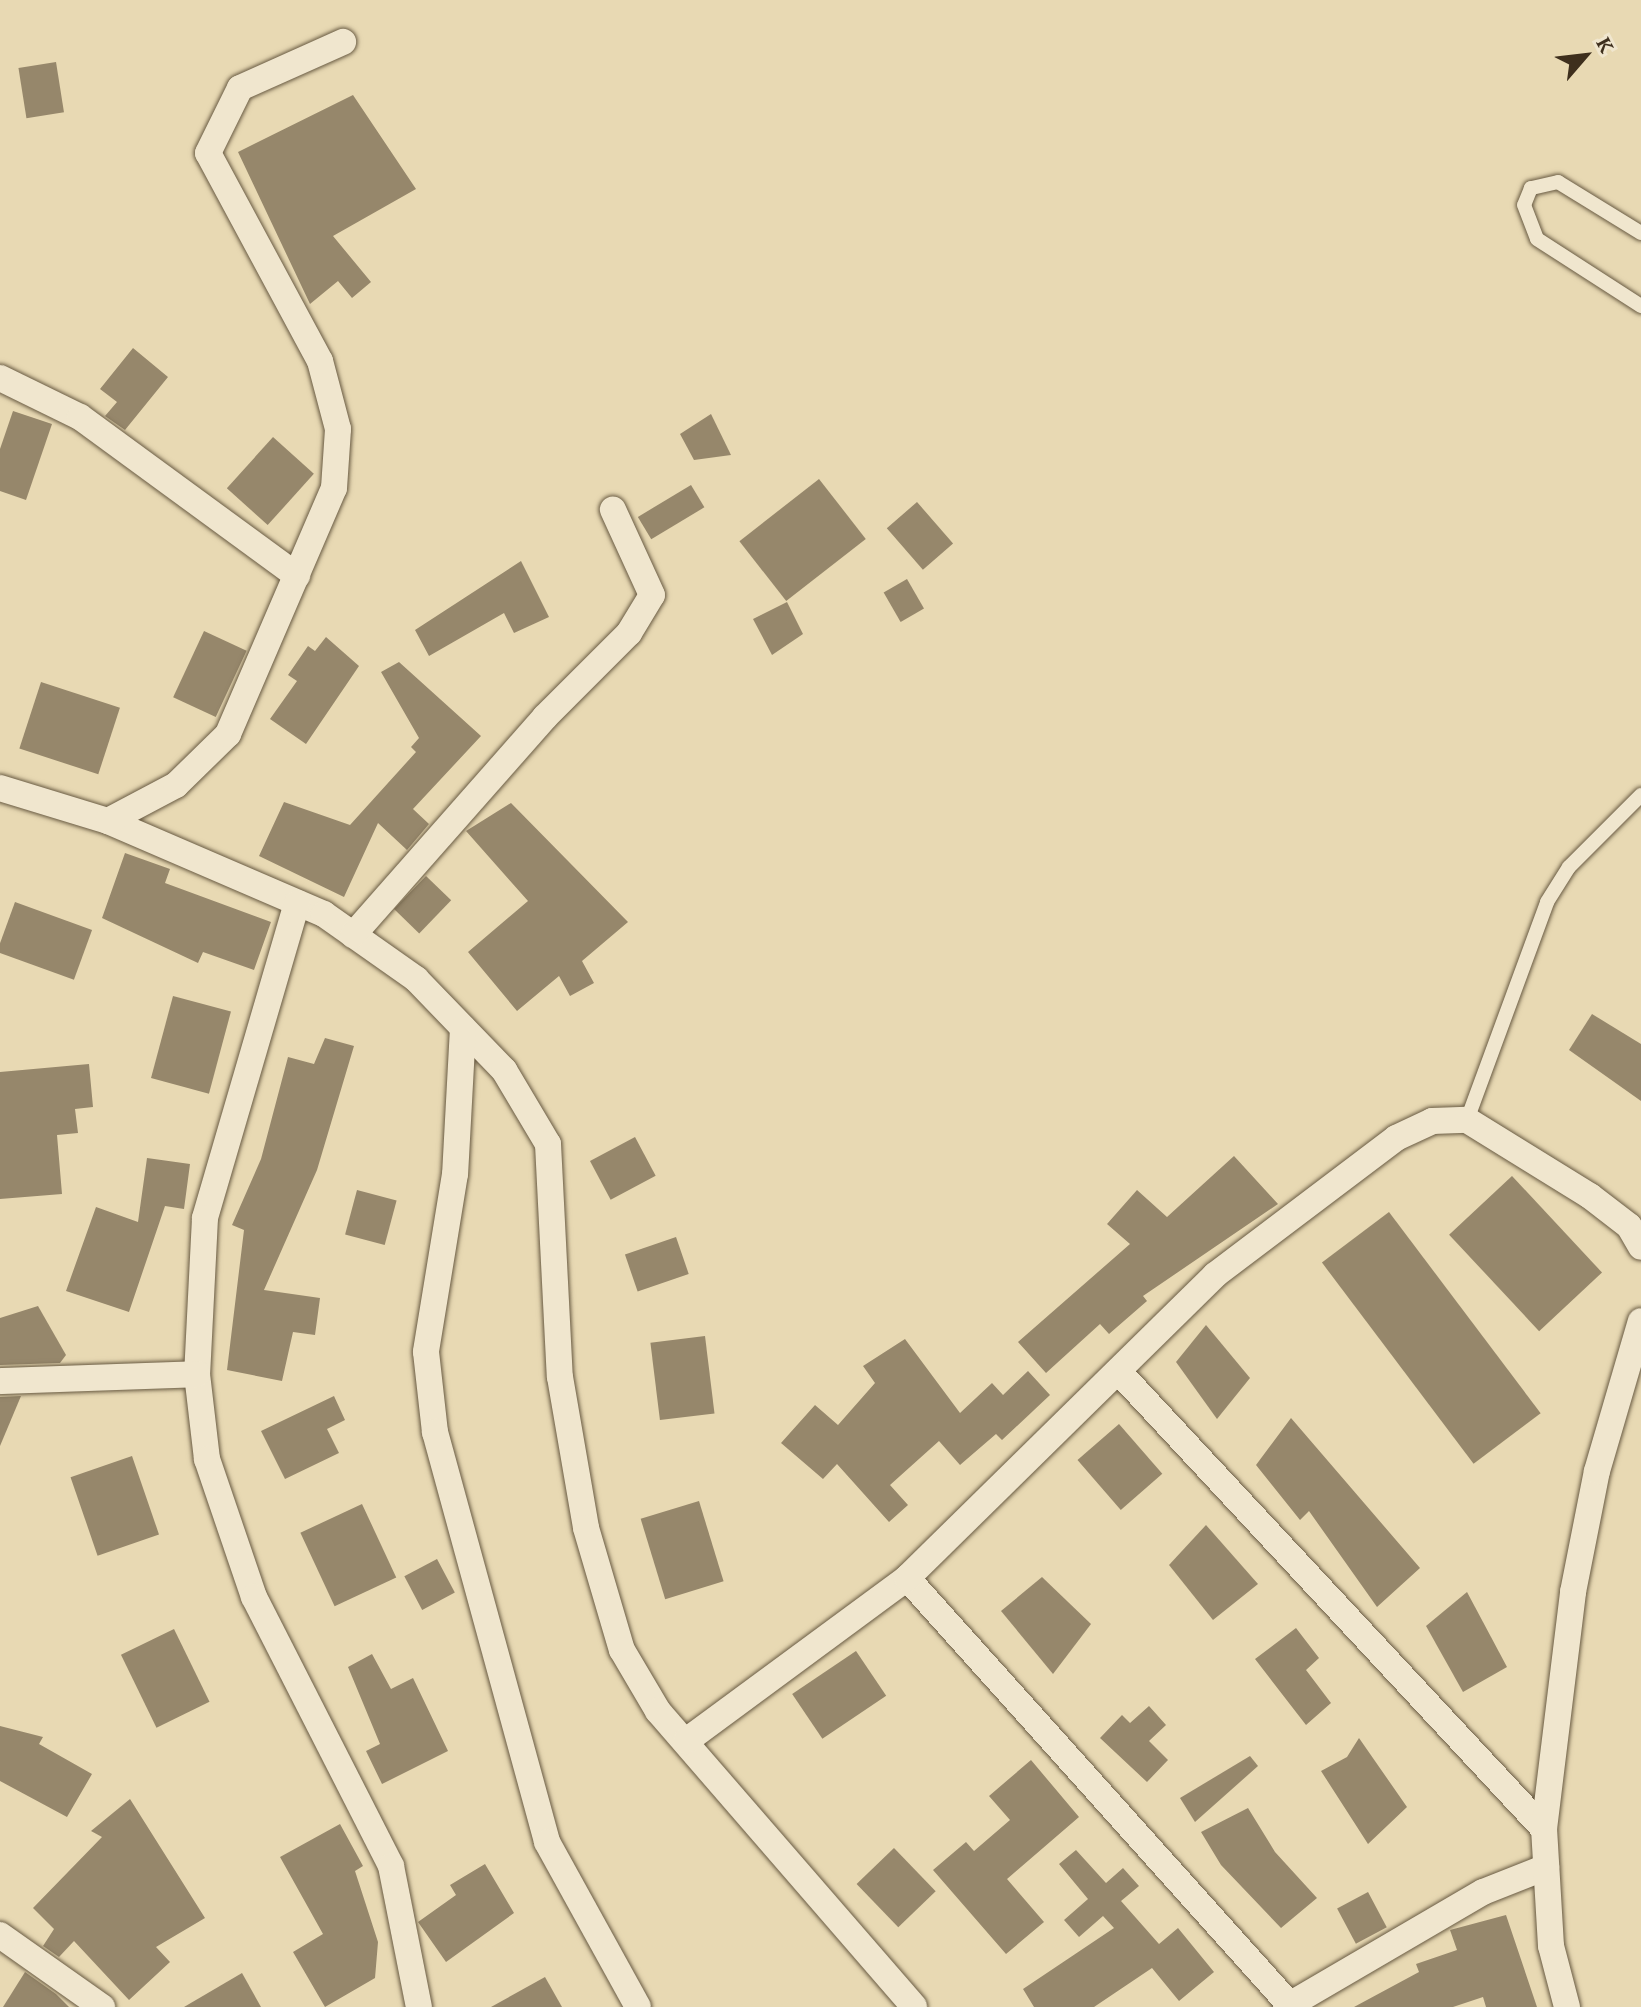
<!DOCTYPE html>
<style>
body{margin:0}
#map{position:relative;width:1641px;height:2007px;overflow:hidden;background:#e8d9b3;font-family:"Gentium Book Plus",serif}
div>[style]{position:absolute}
.building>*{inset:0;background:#96876b;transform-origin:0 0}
.roads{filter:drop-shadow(0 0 2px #685a42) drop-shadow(0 0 2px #685a42)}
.service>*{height:14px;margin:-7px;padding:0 7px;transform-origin:7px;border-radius:7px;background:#f0e6ce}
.minor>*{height:26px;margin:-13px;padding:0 13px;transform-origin:13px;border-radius:13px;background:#f0e6ce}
span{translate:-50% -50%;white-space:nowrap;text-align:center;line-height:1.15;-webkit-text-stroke:6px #f0e6ce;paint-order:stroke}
.north{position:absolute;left:1545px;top:16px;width:80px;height:80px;-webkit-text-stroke:6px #f0e6ce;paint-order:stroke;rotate:62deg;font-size:22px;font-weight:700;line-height:32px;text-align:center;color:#3e2f1d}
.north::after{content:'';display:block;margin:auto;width:28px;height:36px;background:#3e2f1d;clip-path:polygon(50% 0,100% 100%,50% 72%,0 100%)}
</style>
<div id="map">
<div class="building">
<div style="left:56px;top:62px;width:51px;height:38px;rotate:81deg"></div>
<div style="clip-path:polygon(353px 95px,416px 189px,333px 236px,371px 282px,352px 298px,338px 281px,310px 304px,238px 152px)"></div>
<div style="clip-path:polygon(133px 348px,168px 377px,125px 430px,105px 416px,117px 402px,100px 389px)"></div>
<div style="clip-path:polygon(13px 411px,52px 424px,26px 500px,0 491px,0 449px)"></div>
<div style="clip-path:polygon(711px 414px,731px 455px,694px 460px,680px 434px)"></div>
<div style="left:273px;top:437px;width:55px;height:69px;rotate:42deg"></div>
<div style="left:819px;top:479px;width:76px;height:101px;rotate:52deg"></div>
<div style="left:691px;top:485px;width:26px;height:62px;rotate:59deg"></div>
<div style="left:917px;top:502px;width:55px;height:40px;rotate:49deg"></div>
<div style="clip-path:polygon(521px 561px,549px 617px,514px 633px,504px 613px,429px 656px,415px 630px)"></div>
<div style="left:907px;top:579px;width:34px;height:27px;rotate:60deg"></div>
<div style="clip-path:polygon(787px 602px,803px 634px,772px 655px,753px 619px)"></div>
<div style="left:204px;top:631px;width:47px;height:73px;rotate:25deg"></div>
<div style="clip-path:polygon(326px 637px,359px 666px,306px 744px,270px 719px,297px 681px,288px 675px,308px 646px,315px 651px)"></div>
<div style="clip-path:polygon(399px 662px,481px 736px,413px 809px,429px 824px,407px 850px,378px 823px,344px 897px,259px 856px,284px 802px,350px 825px,416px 752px,411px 747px,419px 738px,381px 672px)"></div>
<div style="left:41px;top:682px;width:83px;height:70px;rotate:18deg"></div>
<div style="clip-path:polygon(511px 803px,628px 922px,582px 961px,594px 983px,570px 996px,559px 976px,517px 1011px,468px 952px,528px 901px,466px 831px)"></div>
<div style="clip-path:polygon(125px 853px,170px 869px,165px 883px,271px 922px,254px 970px,203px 952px,198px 963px,102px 918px)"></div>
<div style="left:426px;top:876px;width:35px;height:46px;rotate:44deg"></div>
<div style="left:15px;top:902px;width:82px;height:53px;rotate:20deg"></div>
<div style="left:173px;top:996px;width:60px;height:85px;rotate:15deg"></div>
<div style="clip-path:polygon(1592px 1014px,1641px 1044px,1641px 1101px,1569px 1050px)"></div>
<div style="clip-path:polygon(325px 1038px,354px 1046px,317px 1170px,264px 1290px,320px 1298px,315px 1335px,293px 1332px,282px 1381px,227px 1370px,244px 1230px,232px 1225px,261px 1159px,288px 1057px,314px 1064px)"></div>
<div style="clip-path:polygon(89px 1064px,93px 1107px,75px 1109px,78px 1133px,57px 1135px,62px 1194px,0 1199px,0 1072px)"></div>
<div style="left:635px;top:1137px;width:44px;height:51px;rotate:62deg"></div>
<div style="clip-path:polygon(1234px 1156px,1278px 1204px,1143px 1296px,1147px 1301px,1109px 1334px,1100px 1324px,1046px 1373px,1018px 1342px,1130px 1244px,1107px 1224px,1137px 1190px,1167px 1217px)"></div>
<div style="clip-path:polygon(147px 1158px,190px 1164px,184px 1209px,165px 1206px,129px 1312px,66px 1291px,96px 1207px,138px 1222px)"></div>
<div style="left:1512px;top:1176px;width:132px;height:86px;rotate:47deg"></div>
<div style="left:357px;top:1190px;width:41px;height:46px;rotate:15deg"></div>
<div style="left:1389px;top:1212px;width:252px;height:84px;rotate:53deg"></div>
<div style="left:676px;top:1237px;width:39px;height:54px;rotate:71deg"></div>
<div style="clip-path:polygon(38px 1306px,66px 1355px,60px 1363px,0 1365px,0 1318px)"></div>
<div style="clip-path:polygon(1206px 1325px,1250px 1378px,1217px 1419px,1176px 1362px)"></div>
<div style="left:705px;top:1336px;width:78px;height:55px;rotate:83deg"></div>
<div style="clip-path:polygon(905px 1339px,960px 1413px,992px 1383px,1003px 1395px,1028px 1371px,1050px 1395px,1002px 1440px,996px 1434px,960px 1465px,939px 1441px,890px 1485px,908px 1505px,889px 1522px,837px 1464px,823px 1479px,781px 1443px,815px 1405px,838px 1425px,875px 1383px,863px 1366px)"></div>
<div style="clip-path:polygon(21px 1396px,0 1446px,0 1397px)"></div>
<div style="clip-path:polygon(334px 1396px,345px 1420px,327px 1429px,339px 1453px,285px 1479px,261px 1431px)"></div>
<div style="clip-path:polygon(1291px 1418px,1420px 1568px,1377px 1607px,1309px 1511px,1300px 1520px,1256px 1465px)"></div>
<div style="left:1119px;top:1424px;width:66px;height:55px;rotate:49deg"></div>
<div style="left:132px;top:1456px;width:83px;height:65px;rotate:71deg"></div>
<div style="left:699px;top:1501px;width:84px;height:61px;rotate:73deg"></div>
<div style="left:362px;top:1504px;width:81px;height:68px;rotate:65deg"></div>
<div style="clip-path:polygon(1206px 1525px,1258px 1584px,1213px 1620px,1169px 1565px)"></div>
<div style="left:437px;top:1559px;width:38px;height:37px;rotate:62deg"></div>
<div style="clip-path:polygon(1042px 1577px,1091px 1624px,1053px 1674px,1001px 1611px)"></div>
<div style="clip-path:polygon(1467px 1592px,1507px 1667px,1463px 1692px,1426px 1626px)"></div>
<div style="clip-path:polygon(1296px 1628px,1319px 1658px,1306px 1670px,1331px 1703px,1306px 1725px,1255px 1659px)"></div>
<div style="left:174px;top:1629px;width:81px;height:59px;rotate:64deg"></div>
<div style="left:856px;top:1651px;width:54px;height:77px;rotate:56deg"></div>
<div style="clip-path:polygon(372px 1654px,391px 1689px,413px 1678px,448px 1751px,382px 1784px,366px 1751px,380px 1744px,348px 1667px)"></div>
<div style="clip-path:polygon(1149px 1706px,1166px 1725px,1149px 1741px,1168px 1760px,1147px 1782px,1100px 1738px,1122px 1715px,1130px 1723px)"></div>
<div style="clip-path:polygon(0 1726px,43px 1737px,39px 1744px,92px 1774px,67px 1817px,0 1781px)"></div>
<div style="clip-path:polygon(1359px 1738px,1407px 1807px,1368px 1844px,1321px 1771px,1347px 1757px)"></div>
<div style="clip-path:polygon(1250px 1756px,1258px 1766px,1195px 1822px,1180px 1798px)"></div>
<div style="clip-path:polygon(1031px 1760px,1079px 1817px,1007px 1879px,1044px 1922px,1006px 1954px,933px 1870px,966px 1842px,974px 1851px,1010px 1820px,989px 1796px)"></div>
<div style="clip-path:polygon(130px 1799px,205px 1918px,156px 1947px,170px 1962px,129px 2000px,74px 1941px,59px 1957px,43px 1946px,54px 1929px,33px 1908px,102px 1837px,91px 1831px)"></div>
<div style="clip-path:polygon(1248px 1808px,1275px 1852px,1317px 1898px,1281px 1928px,1221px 1865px,1201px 1832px)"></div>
<div style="clip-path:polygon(340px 1824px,363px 1866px,355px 1871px,378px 1942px,375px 1978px,325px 2007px,293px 1952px,323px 1934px,280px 1857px)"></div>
<div style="left:894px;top:1848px;width:60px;height:52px;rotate:46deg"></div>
<div style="clip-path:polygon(1076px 1850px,1106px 1883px,1123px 1868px,1139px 1886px,1121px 1901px,1159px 1944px,1178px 1928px,1214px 1972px,1179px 2001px,1152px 1968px,1094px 2007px,1034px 2007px,1023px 1989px,1114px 1928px,1103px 1916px,1079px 1937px,1064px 1920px,1088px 1899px,1059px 1864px)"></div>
<div style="clip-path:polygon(485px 1864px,514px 1913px,446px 1962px,418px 1922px,456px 1895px,450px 1885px)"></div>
<div style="left:1368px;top:1892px;width:40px;height:35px;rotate:62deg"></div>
<div style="clip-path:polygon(1506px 1915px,1537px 2007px,1486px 2007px,1483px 1997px,1453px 2007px,1354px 2007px,1419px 1972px,1416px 1964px,1457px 1950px,1450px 1930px)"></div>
<div style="clip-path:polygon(25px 1972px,56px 1994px,69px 2007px,3px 2007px)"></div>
<div style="clip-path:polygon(242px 1973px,261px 2007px,184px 2007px)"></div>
<div style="clip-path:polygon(545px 1977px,562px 2007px,491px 2007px)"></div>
</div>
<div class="roads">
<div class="service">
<div style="left:1641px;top:233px;width:97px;rotate:-148.4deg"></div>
<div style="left:1558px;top:182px;width:28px;rotate:167deg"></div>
<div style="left:1531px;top:188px;width:18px;rotate:112deg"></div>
<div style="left:1524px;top:205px;width:36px;rotate:69deg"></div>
<div style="left:1537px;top:239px;width:124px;rotate:32.8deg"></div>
<div style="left:1467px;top:1120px;width:232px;rotate:-69.8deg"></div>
<div style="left:1547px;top:902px;width:41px;rotate:-57.8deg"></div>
<div style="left:1569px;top:867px;width:102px;rotate:-45deg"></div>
</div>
<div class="minor">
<div style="left:0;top:378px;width:89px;rotate:26deg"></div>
<div style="left:80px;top:417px;width:269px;rotate:36.2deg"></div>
<div style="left:0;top:788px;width:113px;rotate:17deg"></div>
<div style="left:108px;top:821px;width:235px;rotate:23.3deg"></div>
<div style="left:324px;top:914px;width:113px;rotate:35.2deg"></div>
<div style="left:416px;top:979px;width:127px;rotate:46deg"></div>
<div style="left:504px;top:1070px;width:86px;rotate:59.3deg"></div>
<div style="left:548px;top:1144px;width:233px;rotate:87.1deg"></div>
<div style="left:560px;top:1377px;width:153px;rotate:80.2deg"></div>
<div style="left:586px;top:1528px;width:127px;rotate:73.6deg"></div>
<div style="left:622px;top:1650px;width:71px;rotate:59.5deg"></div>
<div style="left:658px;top:1711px;width:391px;rotate:49.1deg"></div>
<div style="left:108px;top:821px;width:77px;rotate:-27.9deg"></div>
<div style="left:176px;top:785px;width:73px;rotate:-44.4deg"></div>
<div style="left:228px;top:734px;width:268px;rotate:-66.7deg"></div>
<div style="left:334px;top:488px;width:59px;rotate:-86.1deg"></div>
<div style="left:338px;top:429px;width:70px;rotate:-104.8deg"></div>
<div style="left:320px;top:361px;width:236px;rotate:-118.3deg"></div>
<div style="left:208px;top:153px;width:72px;rotate:-63.8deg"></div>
<div style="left:240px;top:88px;width:113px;rotate:-24.1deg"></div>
<div style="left:297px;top:903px;width:328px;rotate:106.3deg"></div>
<div style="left:205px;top:1218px;width:156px;rotate:92.9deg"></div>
<div style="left:197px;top:1374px;width:86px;rotate:83.3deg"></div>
<div style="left:207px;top:1459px;width:146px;rotate:71.2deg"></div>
<div style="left:254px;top:1597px;width:302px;rotate:63deg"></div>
<div style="left:391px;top:1866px;width:144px;rotate:78.8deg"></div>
<div style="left:353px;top:935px;width:290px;rotate:-48.6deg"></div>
<div style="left:545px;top:717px;width:119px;rotate:-45deg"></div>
<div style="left:629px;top:633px;width:44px;rotate:-58.8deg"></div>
<div style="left:652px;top:595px;width:94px;rotate:-114.6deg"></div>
<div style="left:463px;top:1028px;width:146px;rotate:93.1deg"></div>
<div style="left:455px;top:1174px;width:180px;rotate:99.3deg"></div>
<div style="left:426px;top:1352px;width:81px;rotate:83.6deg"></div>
<div style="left:435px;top:1432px;width:425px;rotate:74.7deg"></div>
<div style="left:547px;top:1842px;width:188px;rotate:61.1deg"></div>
<div style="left:1118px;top:1371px;width:625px;rotate:47.07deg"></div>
<div style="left:0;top:1381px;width:197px;rotate:-2deg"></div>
<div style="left:907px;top:1578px;width:574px;rotate:48.11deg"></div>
<div style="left:686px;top:1741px;width:275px;rotate:-36.4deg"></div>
<div style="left:907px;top:1578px;width:432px;rotate:-44.5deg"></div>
<div style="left:1215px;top:1275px;width:227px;rotate:-37.1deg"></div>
<div style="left:1396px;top:1138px;width:40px;rotate:-25deg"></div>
<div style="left:1432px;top:1121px;width:35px;rotate:-2deg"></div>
<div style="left:1467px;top:1120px;width:145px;rotate:31.7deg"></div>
<div style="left:1590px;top:1196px;width:49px;rotate:37.6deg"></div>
<div style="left:1629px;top:1226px;width:24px;rotate:60deg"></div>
<div style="left:0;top:1935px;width:125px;rotate:35.2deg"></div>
<div style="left:1286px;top:2007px;width:228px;rotate:-30.3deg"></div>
<div style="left:1483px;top:1892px;width:68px;rotate:-21.6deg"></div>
<div style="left:1567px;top:2007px;width:63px;rotate:-104.7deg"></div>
<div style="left:1551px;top:1946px;width:117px;rotate:-93.4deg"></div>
<div style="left:1544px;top:1829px;width:239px;rotate:-83deg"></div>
<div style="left:1573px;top:1592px;width:123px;rotate:-78.8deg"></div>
<div style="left:1597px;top:1471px;width:156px;rotate:-73.7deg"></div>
</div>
</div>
<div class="north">K</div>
</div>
